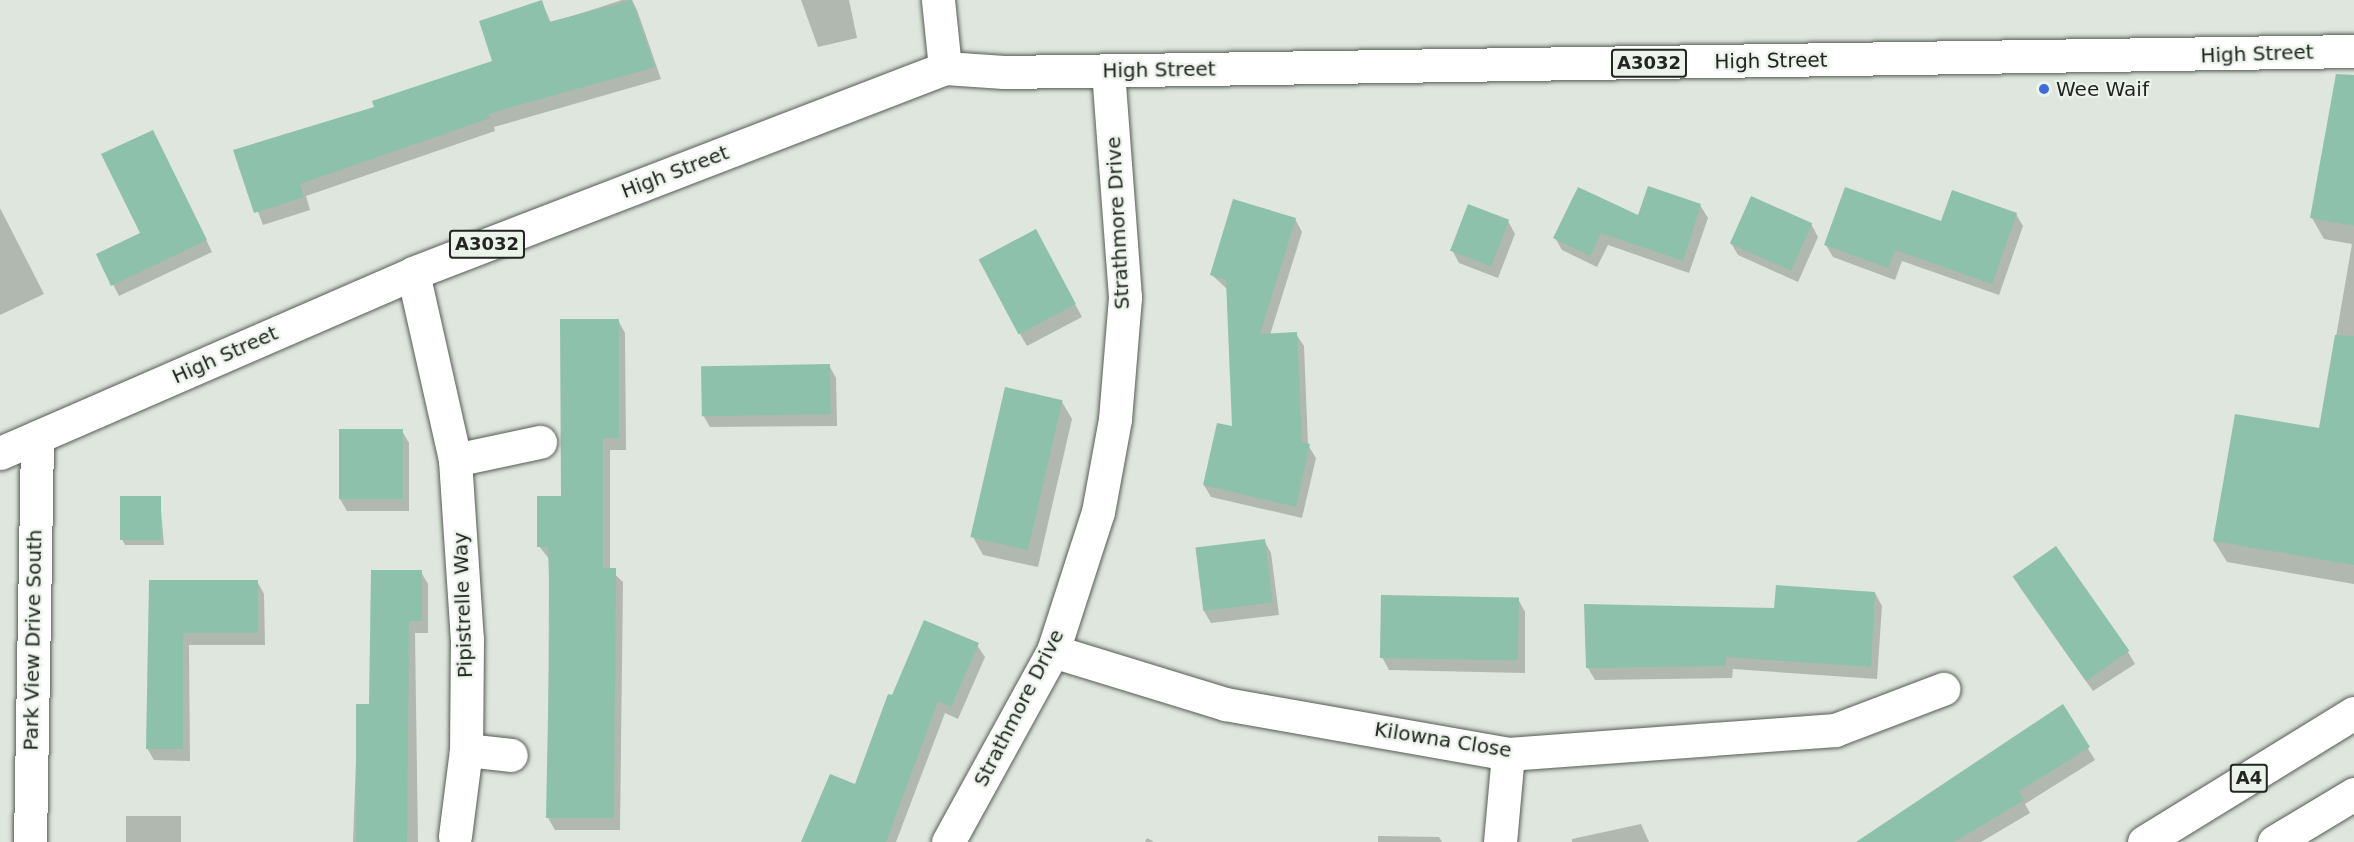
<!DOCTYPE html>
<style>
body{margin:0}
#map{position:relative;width:2354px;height:842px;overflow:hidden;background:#dee6dd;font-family:"DejaVu Sans",sans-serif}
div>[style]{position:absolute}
.shadow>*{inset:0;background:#0003;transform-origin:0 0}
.building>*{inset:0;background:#8ec1ab;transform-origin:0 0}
.roads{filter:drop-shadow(0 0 2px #565d55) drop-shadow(0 0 2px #565d55)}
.minor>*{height:33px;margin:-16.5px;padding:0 16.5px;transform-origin:16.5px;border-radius:16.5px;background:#fff}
.primary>*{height:33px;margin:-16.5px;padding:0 16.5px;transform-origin:16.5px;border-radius:16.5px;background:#fff}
.dots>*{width:16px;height:16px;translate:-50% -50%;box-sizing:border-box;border:3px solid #ebf3ea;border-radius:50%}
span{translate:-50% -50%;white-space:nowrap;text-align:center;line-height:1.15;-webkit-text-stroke:4.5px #ebf3ea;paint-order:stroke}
.shield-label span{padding:2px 4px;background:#ebf3ea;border:2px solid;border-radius:4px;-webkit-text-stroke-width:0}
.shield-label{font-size:18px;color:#222522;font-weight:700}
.street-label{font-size:20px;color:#222522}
.poi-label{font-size:20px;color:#222522}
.left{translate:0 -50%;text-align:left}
</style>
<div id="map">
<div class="shadow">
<div style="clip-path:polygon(622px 0,632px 0,637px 10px,661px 79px,494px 127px,495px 131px,306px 196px,310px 210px,263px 225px,235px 151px,376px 108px,494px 62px,542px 2px,551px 23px)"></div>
<div style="clip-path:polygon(801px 0,849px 0,857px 38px,818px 47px)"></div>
<div style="clip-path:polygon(2354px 120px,2354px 584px,2227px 562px,2214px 541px,2320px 430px,2352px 244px,2324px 239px,2312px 218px)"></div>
<div style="clip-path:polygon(159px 143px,212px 252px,119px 296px,98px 255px,142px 234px)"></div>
<div style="clip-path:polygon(1700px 205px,1708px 218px,1689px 273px,1608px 245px,1597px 267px,1562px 250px,1555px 238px)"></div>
<div style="clip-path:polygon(0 208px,44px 294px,0 315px)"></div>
<div style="clip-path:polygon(2016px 214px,2023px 226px,1999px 295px,1902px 261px,1895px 280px,1833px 257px,1826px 245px)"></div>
<div style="clip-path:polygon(1295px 219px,1302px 232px,1270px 335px,1296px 334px,1304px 346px,1308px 445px,1316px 458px,1302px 518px,1211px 497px,1204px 485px,1234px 428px,1228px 290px,1211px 274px)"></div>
<div style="clip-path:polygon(1508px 221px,1515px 234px,1498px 278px,1459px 263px,1452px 250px)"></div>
<div style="clip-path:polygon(1811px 224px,1818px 237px,1798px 282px,1738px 255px,1731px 243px)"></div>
<div style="clip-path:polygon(1042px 243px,1082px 317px,1027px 346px,1020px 334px)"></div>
<div style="clip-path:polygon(618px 320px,625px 333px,626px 450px,610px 450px,610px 570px,623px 582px,620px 830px,555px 830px,548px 818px,549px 559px,539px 546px,562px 498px)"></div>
<div style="clip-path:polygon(829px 365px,836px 378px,837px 426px,710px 427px,703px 415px)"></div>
<div style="clip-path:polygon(1062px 402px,1072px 419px,1038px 567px,983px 555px,973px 537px)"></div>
<div style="clip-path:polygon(402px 431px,409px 443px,409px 511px,347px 511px,340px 499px)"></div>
<div style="clip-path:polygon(160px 498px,164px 545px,125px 545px,122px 539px)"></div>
<div style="clip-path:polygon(1264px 540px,1271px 553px,1279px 615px,1211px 623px,1204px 611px,1196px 548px)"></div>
<div style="clip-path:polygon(421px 572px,428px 584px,428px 633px,415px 633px,418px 842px,353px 842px,358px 705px,371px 705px)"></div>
<div style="clip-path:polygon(257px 581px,264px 594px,265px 645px,189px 645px,190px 761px,154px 760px,147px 748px,150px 582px)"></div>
<div style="clip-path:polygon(2019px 586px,2128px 652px,2135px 664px,2093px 691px)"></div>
<div style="clip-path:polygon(1875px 593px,1882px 606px,1877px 679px,1733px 669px,1732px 678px,1595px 680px,1588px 668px,1776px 610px)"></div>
<div style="clip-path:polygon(1518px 599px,1525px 612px,1525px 673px,1389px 670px,1382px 657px)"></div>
<div style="clip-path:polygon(977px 645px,985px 657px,958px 719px,945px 713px,896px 842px,803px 842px,855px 786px,893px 697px)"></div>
<div style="clip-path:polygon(2062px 706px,2095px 760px,2025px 804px,2030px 813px,1981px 842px,1863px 842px)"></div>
<div style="left:126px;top:816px;width:55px;height:26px"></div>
<div style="clip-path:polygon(1641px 824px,1649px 842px,1572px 842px,1572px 839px)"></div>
<div style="clip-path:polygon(1378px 836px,1439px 837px,1442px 842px,1378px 842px)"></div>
<div style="clip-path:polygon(1147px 838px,1154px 842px,1145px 842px)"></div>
</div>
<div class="building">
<div style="clip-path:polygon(542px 0,549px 22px,632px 0,655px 67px,488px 114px,490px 118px,300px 184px,304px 197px,254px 213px,233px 150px,374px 107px,372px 101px,492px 61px,479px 21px)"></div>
<div style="clip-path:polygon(2336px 74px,2354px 75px,2354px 226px,2310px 218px)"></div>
<div style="clip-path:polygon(153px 130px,207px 240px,111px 286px,96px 254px,140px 233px,101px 154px)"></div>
<div style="clip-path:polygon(1648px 186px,1701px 204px,1683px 261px,1601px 233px,1590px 256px,1553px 238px,1578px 187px,1638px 215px)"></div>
<div style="clip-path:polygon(1845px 187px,1941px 221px,1952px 190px,2017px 213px,1992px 284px,1895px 250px,1888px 268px,1824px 245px)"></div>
<div style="left:1751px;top:196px;width:67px;height:52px;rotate:24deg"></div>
<div style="clip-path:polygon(1233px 199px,1296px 218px,1260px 334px,1297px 332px,1302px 442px,1310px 444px,1296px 507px,1203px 485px,1217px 423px,1232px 426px,1226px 280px,1210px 275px)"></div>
<div style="left:1468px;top:204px;width:44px;height:50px;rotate:21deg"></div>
<div style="left:1036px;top:229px;width:85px;height:65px;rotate:62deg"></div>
<div style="clip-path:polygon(560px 319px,619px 319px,619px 438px,603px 438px,603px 568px,616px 568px,614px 818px,546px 818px,550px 613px,548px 547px,537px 547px,537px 496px,561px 496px)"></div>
<div style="clip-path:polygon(2335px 335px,2354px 336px,2354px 565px,2213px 541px,2235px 414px,2319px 428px)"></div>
<div style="left:830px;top:364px;width:50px;height:129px;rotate:89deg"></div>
<div style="left:1005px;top:387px;width:59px;height:154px;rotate:13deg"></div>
<div style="left:339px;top:429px;width:64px;height:70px"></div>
<div style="left:120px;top:496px;width:41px;height:44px"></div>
<div style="left:1265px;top:539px;width:64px;height:70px;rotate:83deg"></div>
<div style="left:2056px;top:546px;width:128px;height:53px;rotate:55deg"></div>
<div style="clip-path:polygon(371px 570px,422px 570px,422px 621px,409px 621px,407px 842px,356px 842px,356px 704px,369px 704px)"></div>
<div style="clip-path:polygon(149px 580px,258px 580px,258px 633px,183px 633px,183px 749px,146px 749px)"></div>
<div style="clip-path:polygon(1776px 585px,1875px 592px,1871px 667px,1726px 657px,1726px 666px,1586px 668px,1584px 604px,1774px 608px)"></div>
<div style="left:1381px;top:595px;width:138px;height:63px;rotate:1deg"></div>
<div style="clip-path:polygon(924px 620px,979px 643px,951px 707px,938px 701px,886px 842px,801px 842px,830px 774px,855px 784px,888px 694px,892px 695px)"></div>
<div style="clip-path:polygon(2063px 704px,2090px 747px,2019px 791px,2024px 800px,1954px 842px,1856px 842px)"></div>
</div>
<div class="roads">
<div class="minor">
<div style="left:938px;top:0;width:68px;rotate:84.1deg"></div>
<div style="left:413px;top:273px;width:192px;rotate:77.3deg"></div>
<div style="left:455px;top:460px;width:179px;rotate:86.2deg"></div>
<div style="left:467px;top:639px;width:111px;rotate:90.5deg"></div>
<div style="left:466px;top:750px;width:87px;rotate:97.3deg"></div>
<div style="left:455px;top:460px;width:87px;rotate:-12deg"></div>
<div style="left:1053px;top:651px;width:180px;rotate:17.1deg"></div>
<div style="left:1225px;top:704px;width:287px;rotate:10deg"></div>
<div style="left:1508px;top:754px;width:328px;rotate:-4.2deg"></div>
<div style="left:1835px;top:730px;width:116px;rotate:-20.8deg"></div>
<div style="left:466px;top:750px;width:45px;rotate:6.3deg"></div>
<div style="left:30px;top:842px;width:405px;rotate:-89deg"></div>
<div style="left:948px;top:842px;width:218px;rotate:-61.2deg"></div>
<div style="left:1053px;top:651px;width:146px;rotate:-72.1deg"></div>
<div style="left:1098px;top:512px;width:95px;rotate:-79.6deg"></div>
<div style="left:1115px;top:419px;width:122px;rotate:-85.3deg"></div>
<div style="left:1125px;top:297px;width:227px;rotate:-94.3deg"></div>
<div style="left:1500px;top:842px;width:88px;rotate:-84.8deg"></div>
</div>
<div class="primary">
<div style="left:0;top:453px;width:451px;rotate:-23.5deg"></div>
<div style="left:413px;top:273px;width:570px;rotate:-21.07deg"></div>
<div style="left:945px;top:68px;width:59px;rotate:3.9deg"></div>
<div style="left:1004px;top:72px;width:1350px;rotate:-0.89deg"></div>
<div style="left:2144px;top:842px;width:246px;rotate:-31.6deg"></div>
<div style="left:2274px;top:842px;width:93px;rotate:-31deg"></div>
</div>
</div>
<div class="dots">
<div style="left:2044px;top:89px;background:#426adc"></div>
</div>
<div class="shield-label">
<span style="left:1649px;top:63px">A3032</span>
<span style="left:487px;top:244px">A3032</span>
<span style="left:2249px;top:778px">A4</span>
</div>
<div class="street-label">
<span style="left:2257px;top:54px;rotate:-2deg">High Street</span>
<span style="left:1771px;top:61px;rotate:-1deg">High Street</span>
<span style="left:1159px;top:70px;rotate:-1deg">High Street</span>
<span style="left:675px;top:172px;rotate:-21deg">High Street</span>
<span style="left:1118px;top:223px;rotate:-93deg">Strathmore Drive</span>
<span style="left:225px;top:355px;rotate:-24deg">High Street</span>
<span style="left:463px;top:605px;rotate:-92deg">Pipistrelle Way</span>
<span style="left:33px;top:640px;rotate:-89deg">Park View Drive South</span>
<span style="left:1019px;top:708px;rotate:-63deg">Strathmore Drive</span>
<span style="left:1443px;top:740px;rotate:9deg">Kilowna Close</span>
</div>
<div class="poi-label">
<span class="left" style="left:2056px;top:89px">Wee Waif</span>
</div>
</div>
